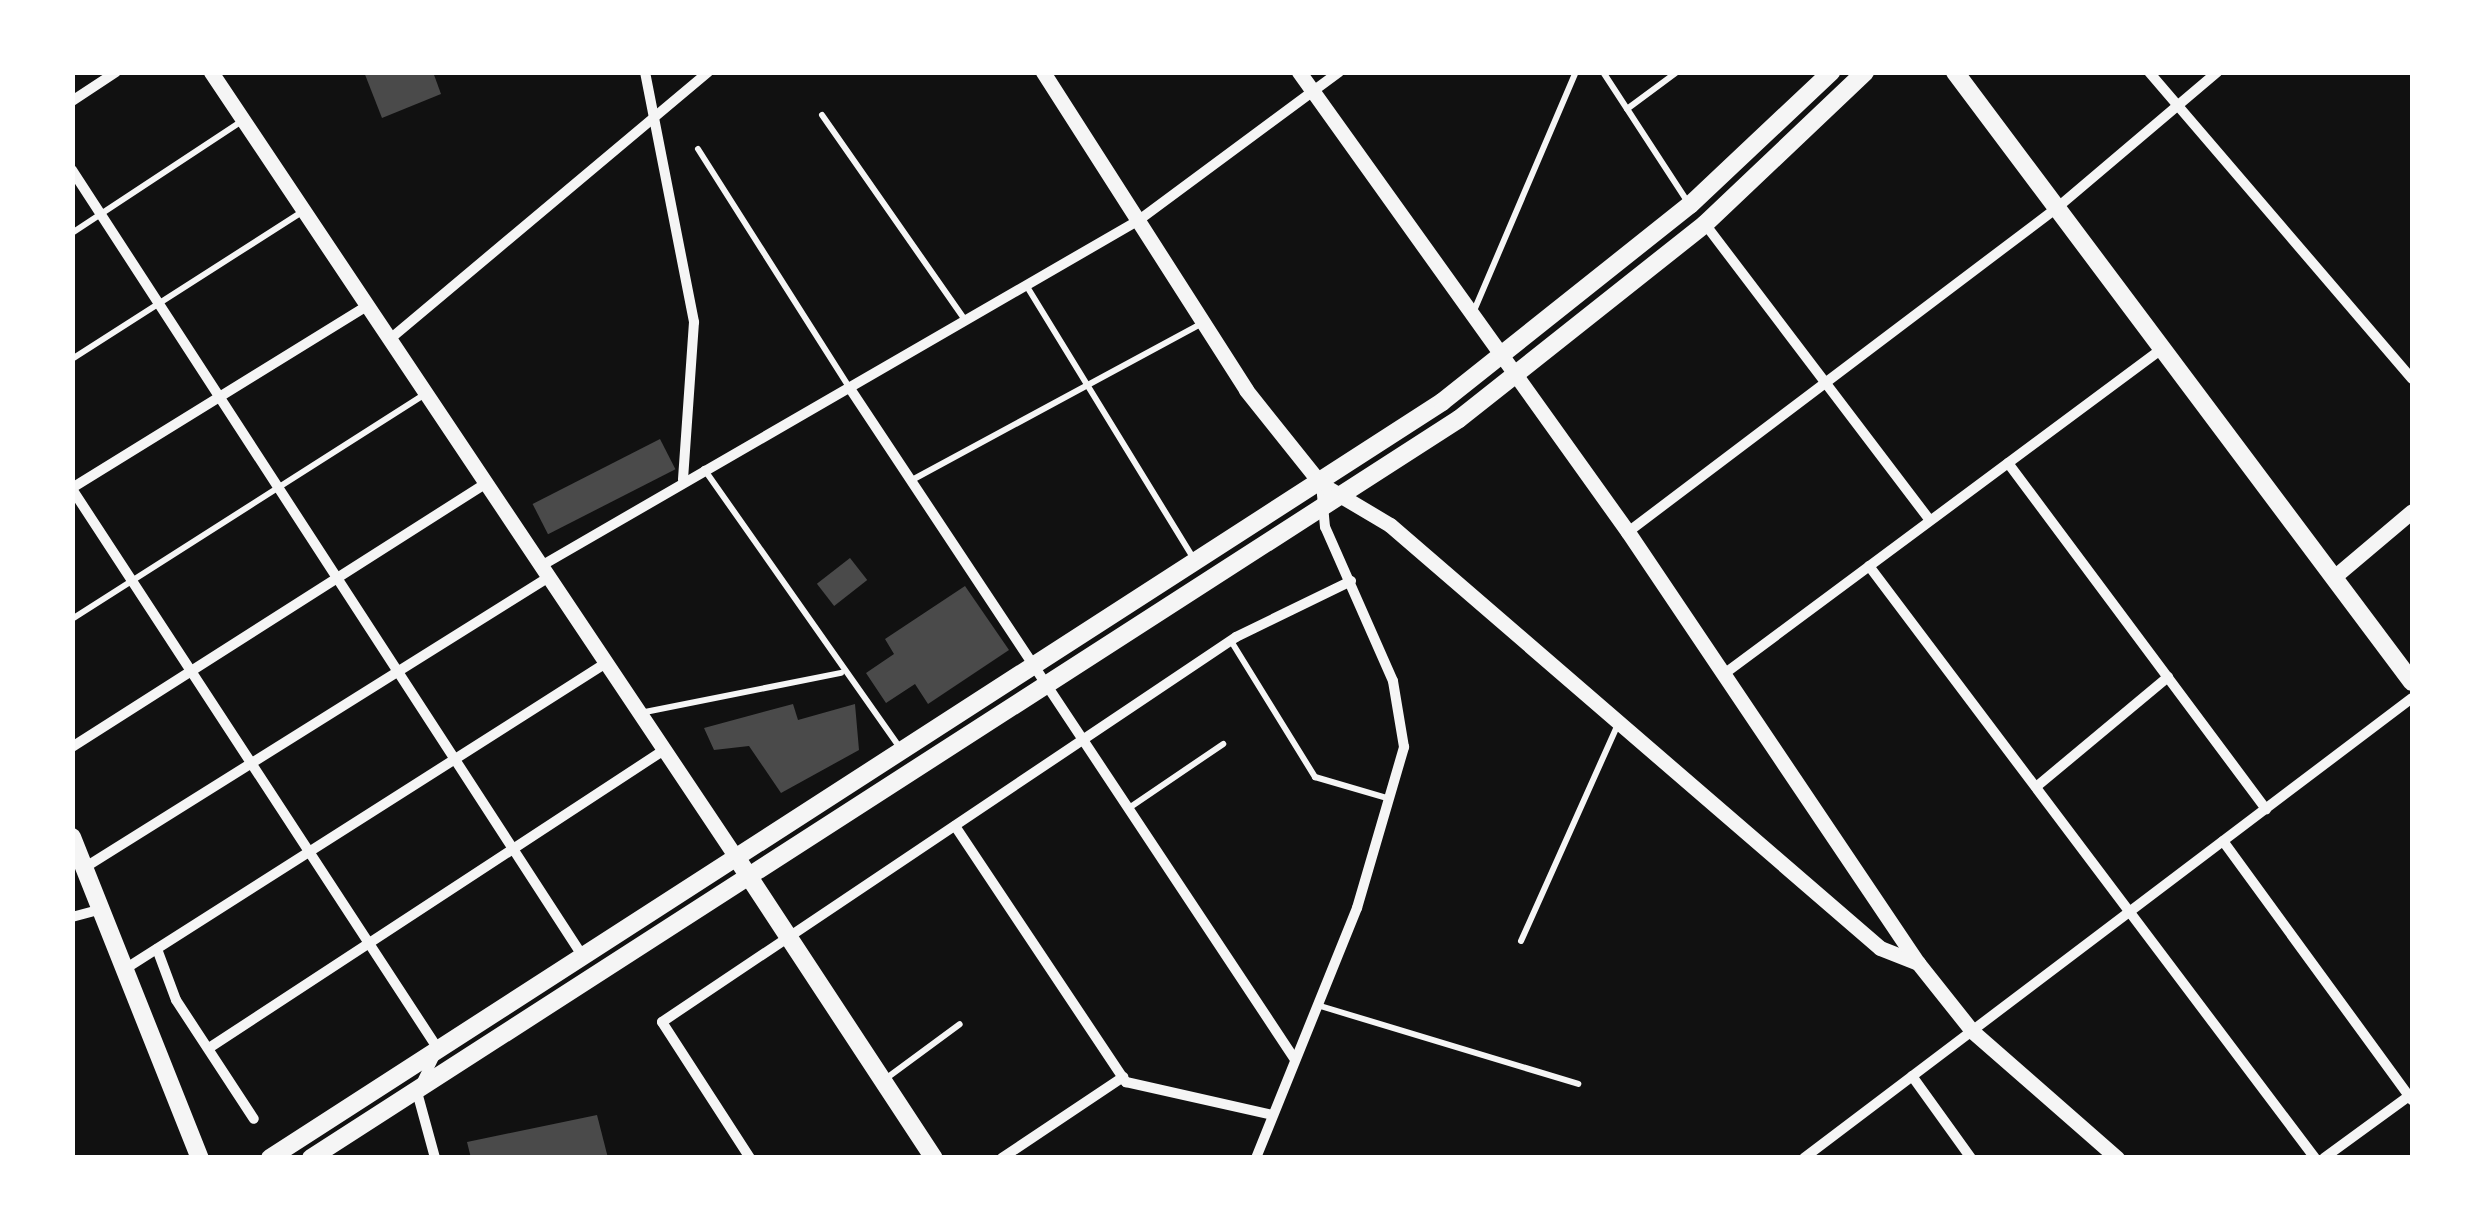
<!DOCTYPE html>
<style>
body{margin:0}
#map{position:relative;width:2485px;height:1230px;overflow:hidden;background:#111;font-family:Inter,sans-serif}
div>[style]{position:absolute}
.building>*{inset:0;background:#4a4a4a;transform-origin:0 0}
.service>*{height:6px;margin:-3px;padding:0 3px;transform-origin:3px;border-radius:3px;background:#f5f5f5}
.minor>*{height:10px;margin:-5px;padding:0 5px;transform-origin:5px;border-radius:5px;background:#f5f5f5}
.tertiary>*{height:15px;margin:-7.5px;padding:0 7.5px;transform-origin:7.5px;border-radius:7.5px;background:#f5f5f5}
.secondary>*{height:18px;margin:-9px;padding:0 9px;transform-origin:9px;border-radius:9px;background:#f5f5f5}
.primary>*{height:18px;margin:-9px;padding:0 9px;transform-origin:9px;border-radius:9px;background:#f5f5f5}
span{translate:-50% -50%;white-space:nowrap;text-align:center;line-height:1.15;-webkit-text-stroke:9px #fff;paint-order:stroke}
.frame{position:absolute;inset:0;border:75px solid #fff;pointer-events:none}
</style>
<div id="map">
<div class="building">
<div style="clip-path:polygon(364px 72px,433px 72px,441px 94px,382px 118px)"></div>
<div style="left:660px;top:439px;width:34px;height:143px;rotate:63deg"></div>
<div style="left:850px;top:558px;width:28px;height:42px;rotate:52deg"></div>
<div style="clip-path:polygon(965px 586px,1009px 650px,928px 704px,915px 684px,886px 703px,866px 673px,894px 654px,885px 639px)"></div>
<div style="clip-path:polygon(793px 704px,798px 720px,855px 704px,859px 750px,781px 793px,749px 746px,714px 750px,704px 728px)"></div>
<div style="clip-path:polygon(597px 1115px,608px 1158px,471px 1158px,467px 1142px)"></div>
</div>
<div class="service">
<div style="left:1603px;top:72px;width:158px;rotate:56.9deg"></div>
<div style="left:1627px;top:109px;width:62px;rotate:-36.5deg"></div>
<div style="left:822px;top:115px;width:250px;rotate:55.1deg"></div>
<div style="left:698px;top:149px;width:282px;rotate:57.6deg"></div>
<div style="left:72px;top:233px;width:204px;rotate:-33.4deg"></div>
<div style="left:1026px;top:285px;width:319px;rotate:58.5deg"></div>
<div style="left:1473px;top:313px;width:262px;rotate:-66.9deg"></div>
<div style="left:72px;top:359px;width:274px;rotate:-32.6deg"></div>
<div style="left:704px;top:469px;width:342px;rotate:54.9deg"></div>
<div style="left:912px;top:480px;width:330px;rotate:-28.4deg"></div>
<div style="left:72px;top:619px;width:419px;rotate:-32.5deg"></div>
<div style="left:1231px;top:641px;width:160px;rotate:58.3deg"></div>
<div style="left:1315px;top:777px;width:78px;rotate:16.3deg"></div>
<div style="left:640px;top:713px;width:205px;rotate:-11.3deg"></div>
<div style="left:1129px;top:808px;width:114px;rotate:-34.2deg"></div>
<div style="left:1521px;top:941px;width:235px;rotate:-65.9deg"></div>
<div style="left:1317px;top:1005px;width:273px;rotate:16.8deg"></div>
<div style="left:884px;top:1080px;width:94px;rotate:-36.4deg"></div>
</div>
<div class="minor">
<div style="left:645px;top:72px;width:255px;rotate:78.9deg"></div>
<div style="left:694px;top:322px;width:158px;rotate:94deg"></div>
<div style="left:2149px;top:72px;width:404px;rotate:49.4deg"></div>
<div style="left:72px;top:101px;width:53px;rotate:-33.4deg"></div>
<div style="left:72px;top:170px;width:936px;rotate:56.99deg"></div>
<div style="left:1705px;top:224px;width:372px;rotate:52.8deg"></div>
<div style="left:390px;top:339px;width:415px;rotate:-40deg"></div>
<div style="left:849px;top:387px;width:805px;rotate:56.45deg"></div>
<div style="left:2008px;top:463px;width:432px;rotate:53.3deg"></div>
<div style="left:72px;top:488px;width:348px;rotate:-31.7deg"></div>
<div style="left:72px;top:489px;width:669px;rotate:56.83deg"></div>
<div style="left:438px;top:1049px;width:48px;rotate:116deg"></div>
<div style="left:417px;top:1092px;width:68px;rotate:74.7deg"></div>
<div style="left:1628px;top:532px;width:539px;rotate:-37.08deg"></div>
<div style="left:2058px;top:207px;width:209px;rotate:-40.3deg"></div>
<div style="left:541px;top:566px;width:691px;rotate:-30.05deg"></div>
<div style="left:1139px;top:220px;width:249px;rotate:-36.5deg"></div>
<div style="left:1869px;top:566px;width:741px;rotate:53.01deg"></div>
<div style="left:1724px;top:674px;width:547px;rotate:-36.6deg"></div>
<div style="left:72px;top:747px;width:491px;rotate:-32.5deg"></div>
<div style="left:2036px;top:787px;width:172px;rotate:-39.8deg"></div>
<div style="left:955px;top:826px;width:308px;rotate:56.3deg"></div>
<div style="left:1126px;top:1082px;width:150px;rotate:12.7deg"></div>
<div style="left:2223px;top:841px;width:321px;rotate:53.9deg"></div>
<div style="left:84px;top:868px;width:549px;rotate:-32.04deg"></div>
<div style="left:72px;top:917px;width:30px;rotate:-15deg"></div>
<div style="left:157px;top:949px;width:54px;rotate:69.6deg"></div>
<div style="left:176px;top:1000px;width:142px;rotate:56.8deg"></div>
<div style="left:125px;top:969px;width:570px;rotate:-32.46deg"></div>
<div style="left:209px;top:1048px;width:544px;rotate:-33.22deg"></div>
<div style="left:1912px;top:1076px;width:101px;rotate:54.3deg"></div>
<div style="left:750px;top:1158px;width:162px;rotate:-122.9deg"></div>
<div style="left:662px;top:1022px;width:691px;rotate:-33.85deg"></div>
<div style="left:1236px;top:637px;width:128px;rotate:-26deg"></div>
<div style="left:1002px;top:1158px;width:146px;rotate:-33.8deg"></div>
<div style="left:1256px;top:1158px;width:270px;rotate:-68deg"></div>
<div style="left:1357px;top:908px;width:168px;rotate:-73.7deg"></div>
<div style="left:1404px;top:747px;width:67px;rotate:-99.5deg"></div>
<div style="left:1393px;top:681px;width:168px;rotate:-113.8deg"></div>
<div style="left:1325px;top:527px;width:43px;rotate:-95.3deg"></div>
<div style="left:1804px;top:1158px;width:762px;rotate:-37.11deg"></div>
<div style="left:2324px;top:1158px;width:105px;rotate:-36.1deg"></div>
</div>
<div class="tertiary">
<div style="left:211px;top:72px;width:944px;rotate:56.23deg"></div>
<div style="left:1043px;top:72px;width:377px;rotate:57.4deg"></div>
<div style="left:1246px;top:390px;width:120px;rotate:51.4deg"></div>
<div style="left:1321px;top:484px;width:80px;rotate:30.7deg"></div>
<div style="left:1390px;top:525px;width:647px;rotate:40.8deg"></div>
<div style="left:1880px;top:948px;width:41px;rotate:21.5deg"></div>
<div style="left:1299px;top:72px;width:566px;rotate:54.43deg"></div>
<div style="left:1628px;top:532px;width:519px;rotate:56.07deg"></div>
<div style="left:1918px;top:963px;width:87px;rotate:51.5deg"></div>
<div style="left:1972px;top:1031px;width:193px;rotate:41.2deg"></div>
<div style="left:2334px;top:577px;width:102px;rotate:-40.2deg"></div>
</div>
<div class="secondary">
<div style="left:1955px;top:72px;width:762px;rotate:53.16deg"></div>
<div style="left:72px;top:837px;width:346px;rotate:68.3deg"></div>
<div style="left:736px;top:857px;width:360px;rotate:56.7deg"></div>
</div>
<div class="primary">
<div style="left:270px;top:1158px;width:1395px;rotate:-32.82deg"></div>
<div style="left:1442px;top:402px;width:317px;rotate:-38.5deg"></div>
<div style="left:1690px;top:205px;width:194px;rotate:-43.3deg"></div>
<div style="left:311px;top:1158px;width:1365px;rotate:-32.77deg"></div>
<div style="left:1459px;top:419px;width:314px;rotate:-38.4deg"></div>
<div style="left:1705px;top:224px;width:221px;rotate:-43.5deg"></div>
</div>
<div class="frame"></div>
</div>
